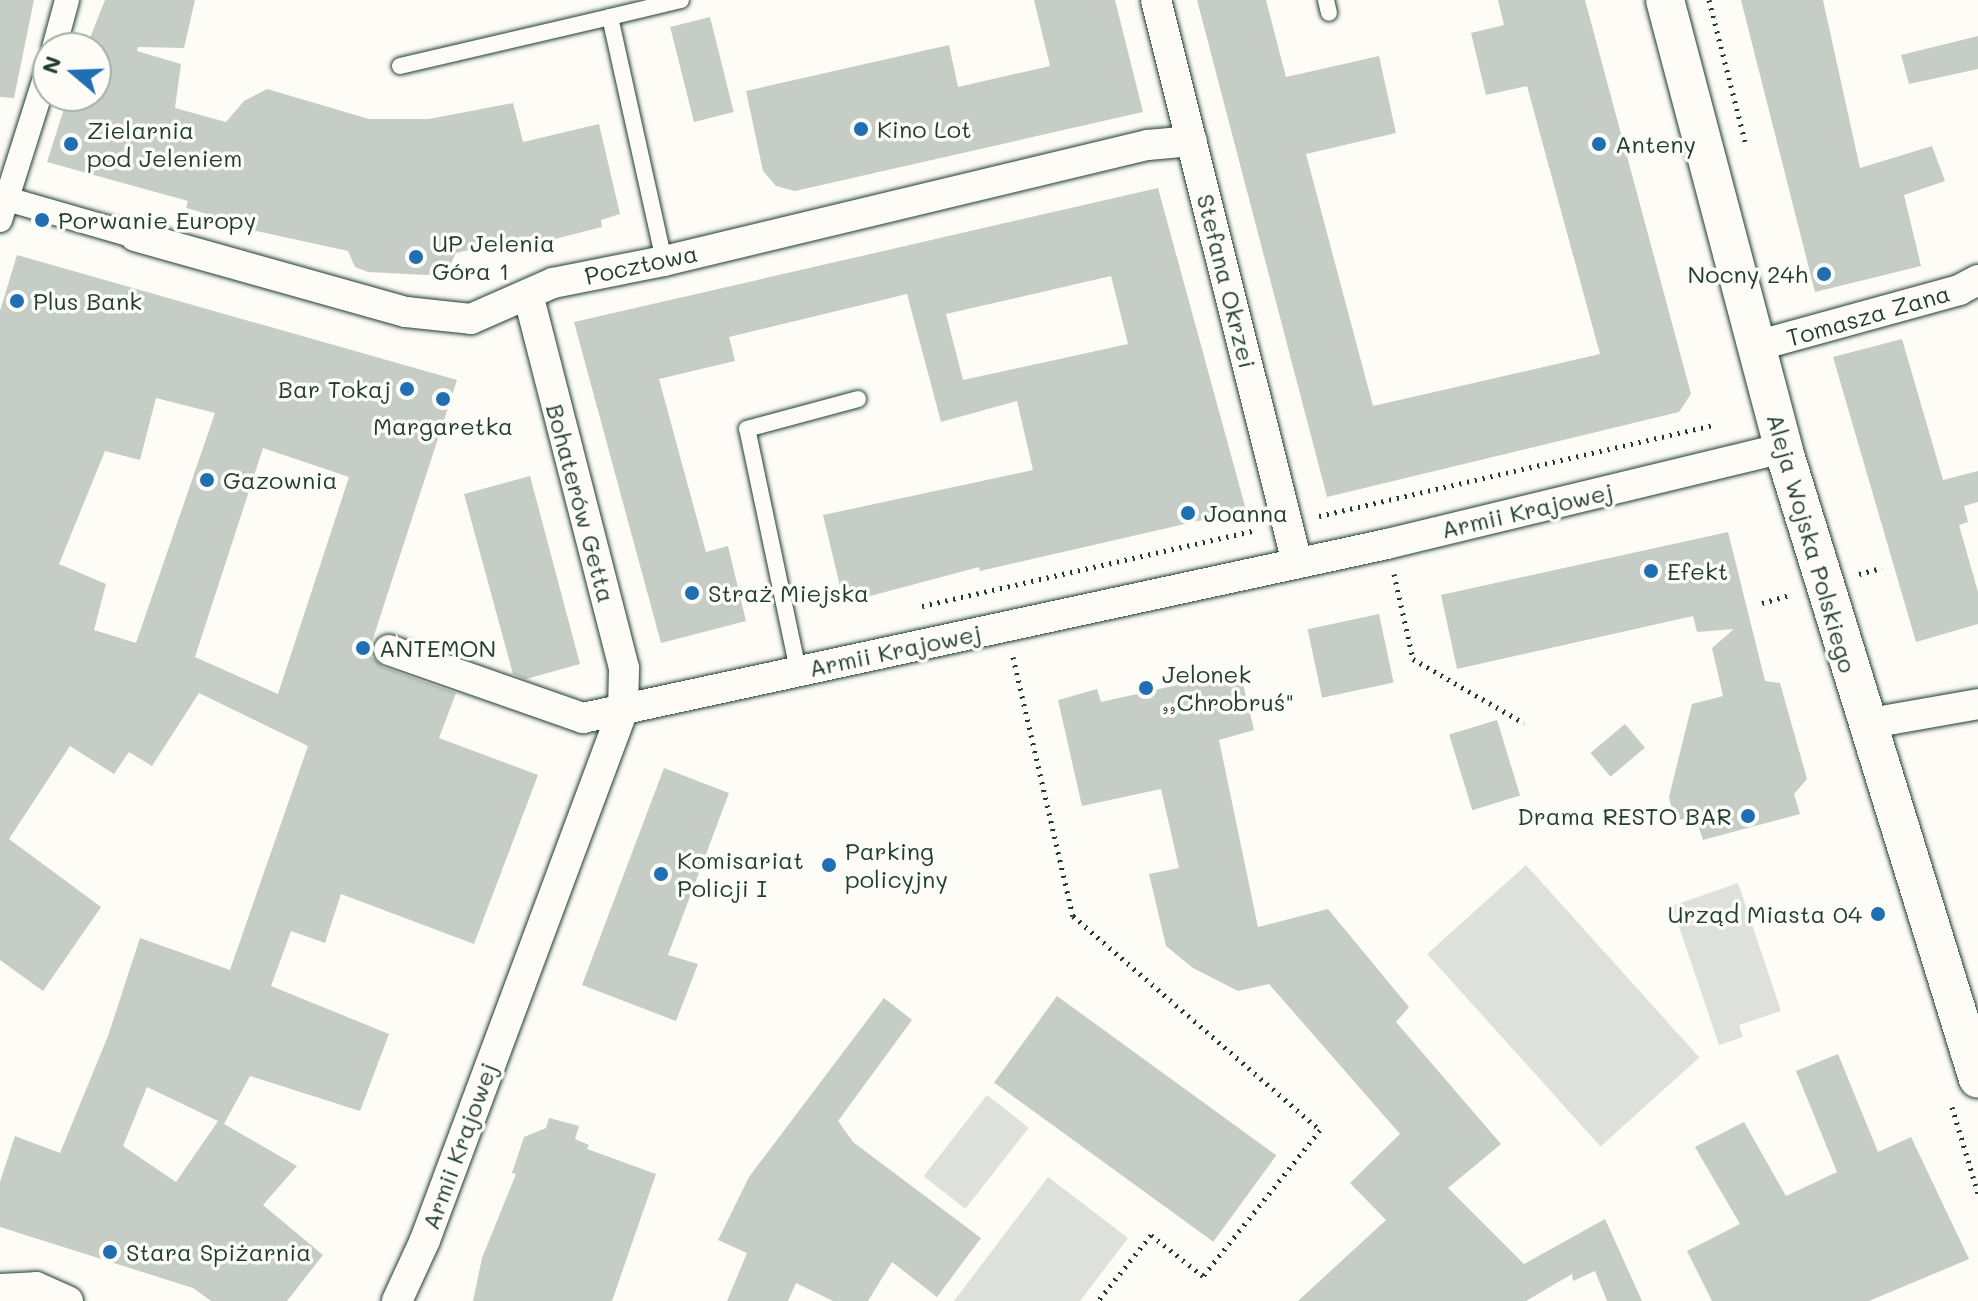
<!DOCTYPE html>
<meta charset="utf-8">
<style>
body{margin:0}
#map{position:relative;width:1978px;height:1301px;overflow:hidden;background:#fdfcf7;font-family:Mali,sans-serif}
div>[style]{position:absolute}
.green>*{inset:0;background:#dde0db;transform-origin:0 0}
.building>*{inset:0;background:#c6cdc7;transform-origin:0 0}
.path>*{height:5px;margin-top:-2.5px;transform-origin:0;background:repeating-linear-gradient(90deg,#1f3d34 0 2px,transparent 0 8px)}
.roads{filter:drop-shadow(0 0 2px #1f3d34) drop-shadow(0 0 2px #1f3d34)}
.service>*{height:16px;margin:-8px;padding:0 8px;transform-origin:8px;border-radius:8px;background:#fdfcf7}
.pedestrian>*{height:24px;margin:-12px;padding:0 12px;transform-origin:12px;border-radius:12px;background:#fdfcf7}
.minor>*{height:30px;margin:-15px;padding:0 15px;transform-origin:15px;border-radius:15px;background:#fdfcf7}
.tertiary>*{height:38px;margin:-19px;padding:0 19px;transform-origin:19px;border-radius:19px;background:#fdfcf7}
.dots>*{width:22px;height:22px;translate:-50% -50%;box-sizing:border-box;border:4px solid #fdfcf7;border-radius:50%}
span{translate:-50% -50%;white-space:nowrap;text-align:center;line-height:1.15;-webkit-text-stroke:7px #fdfcf7;paint-order:stroke}
.poi-label{font-size:24px;color:#1f3d34}
.left{translate:0 -50%;text-align:left}
.right{translate:-100% -50%;text-align:right}
.street-label{font-size:24px;color:#1f3d34}
.north{position:absolute;left:32px;top:32px;width:80px;height:80px;box-sizing:border-box;background:#fdfcf7;border:2px solid #a4b0a9;border-radius:50%;rotate:289deg;font-size:22px;font-weight:700;line-height:32px;text-align:center;color:#1f3d34}
.north::after{content:'';display:block;margin:auto;width:28px;height:36px;background:#1f6fb2;clip-path:polygon(50% 0,100% 100%,50% 72%,0 100%)}
</style>
<div id="map">
<div class="green">
<div style="left:1526px;top:865px;width:259px;height:133px;rotate:48deg"></div>
<div style="clip-path:polygon(1738px 883px,1781px 1011px,1739px 1025px,1743px 1037px,1719px 1045px,1672px 906px)"></div>
<div style="left:987px;top:1095px;width:53px;height:103px;rotate:38deg"></div>
<div style="clip-path:polygon(1048px 1177px,1128px 1238px,1080px 1301px,954px 1301px)"></div>
</div>
<div class="building">
<div style="clip-path:polygon(0 0,34px 0,14px 98px,0 97px)"></div>
<div style="clip-path:polygon(105px 0,195px 0,184px 48px,138px 47px,137px 51px,181px 64px,175px 108px,226px 122px,244px 101px,267px 89px,369px 119px,429px 119px,513px 103px,523px 142px,599px 124px,620px 214px,601px 220px,602px 227px,539px 243px,536px 235px,456px 253px,448px 270px,427px 275px,368px 272px,355px 267px,348px 251px,205px 220px,207px 214px,186px 208px,188px 201px,47px 162px,68px 96px,96px 96px,96px 48px,86px 48px)"></div>
<div style="clip-path:polygon(1034px 0,1115px 0,1143px 112px,795px 191px,776px 186px,763px 171px,746px 91px,949px 45px,958px 87px,1050px 66px)"></div>
<div style="clip-path:polygon(1197px 0,1266px 0,1286px 77px,1379px 56px,1396px 133px,1306px 154px,1373px 406px,1600px 354px,1527px 86px,1486px 95px,1471px 33px,1504px 25px,1498px 0,1585px 0,1691px 394px,1679px 412px,1327px 497px)"></div>
<div style="clip-path:polygon(1741px 0,1823px 0,1860px 168px,1932px 146px,1945px 181px,1904px 195px,1921px 266px,1815px 292px)"></div>
<div style="left:710px;top:17px;width:98px;height:41px;rotate:76deg"></div>
<div style="clip-path:polygon(1978px 36px,1978px 69px,1909px 84px,1901px 55px)"></div>
<div style="clip-path:polygon(evenodd,1158px 188px,1246px 510px,980px 571px,979px 567px,844px 603px,823px 515px,1033px 470px,1017px 401px,941px 422px,907px 294px,729px 337px,735px 361px,659px 379px,706px 552px,728px 546px,746px 621px,661px 643px,574px 322px,1158px 188px,1111px 276px,1128px 344px,963px 380px,946px 314px,1111px 276px)"></div>
<div style="clip-path:polygon(evenodd,17px 255px,457px 380px,368px 654px,383px 667px,456px 693px,439px 738px,538px 775px,474px 944px,341px 894px,325px 943px,291px 931px,271px 986px,389px 1034px,360px 1111px,250px 1076px,224px 1124px,297px 1166px,263px 1205px,323px 1255px,287px 1301px,211px 1301px,193px 1288px,0 1227px,0 1182px,15px 1136px,60px 1153px,108px 1036px,140px 938px,230px 970px,308px 746px,199px 693px,152px 766px,129px 752px,114px 774px,70px 746px,9px 839px,101px 907px,43px 991px,0 960px,0 311px,17px 255px,156px 398px,215px 413px,136px 643px,94px 630px,106px 584px,59px 564px,105px 451px,140px 460px,156px 398px,17px 255px,263px 448px,349px 477px,278px 694px,195px 657px,263px 448px,17px 255px,147px 1087px,218px 1121px,176px 1182px,123px 1146px,147px 1087px)"></div>
<div style="clip-path:polygon(1902px 339px,1943px 480px,1978px 471px,1978px 502px,1964px 506px,1968px 522px,1959px 525px,1978px 592px,1978px 624px,1916px 642px,1833px 357px)"></div>
<div style="clip-path:polygon(530px 476px,580px 664px,526px 679px,513px 674px,464px 494px)"></div>
<div style="clip-path:polygon(1728px 532px,1765px 681px,1780px 683px,1807px 779px,1794px 794px,1800px 814px,1703px 840px,1695px 816px,1675px 821px,1669px 797px,1692px 704px,1723px 696px,1712px 648px,1734px 629px,1697px 632px,1693px 616px,1457px 669px,1441px 595px)"></div>
<div style="left:1379px;top:614px;width:70px;height:73px;rotate:78deg"></div>
<div style="clip-path:polygon(1240px 671px,1254px 730px,1219px 740px,1258px 927px,1328px 909px,1409px 1007px,1396px 1022px,1501px 1144px,1448px 1188px,1524px 1264px,1605px 1219px,1642px 1301px,1607px 1301px,1595px 1271px,1573px 1281px,1572px 1274px,1526px 1301px,1298px 1301px,1386px 1220px,1350px 1183px,1400px 1134px,1269px 984px,1238px 991px,1193px 968px,1166px 946px,1149px 874px,1179px 868px,1161px 789px,1082px 806px,1058px 700px,1097px 689px,1101px 702px)"></div>
<div style="left:1497px;top:720px;width:79px;height:50px;rotate:73deg"></div>
<div style="left:1625px;top:724px;width:31px;height:45px;rotate:50deg"></div>
<div style="clip-path:polygon(664px 768px,729px 793px,668px 955px,698px 964px,676px 1021px,582px 985px)"></div>
<div style="left:1057px;top:996px;width:271px;height:107px;rotate:36deg"></div>
<div style="clip-path:polygon(884px 998px,912px 1020px,838px 1121px,853px 1142px,981px 1238px,937px 1297px,892px 1262px,868px 1301px,833px 1301px,796px 1283px,788px 1301px,727px 1301px,747px 1253px,718px 1240px,749px 1177px)"></div>
<div style="clip-path:polygon(1838px 1054px,1878px 1152px,1911px 1137px,1969px 1259px,1869px 1301px,1712px 1301px,1687px 1251px,1740px 1224px,1695px 1147px,1744px 1122px,1786px 1196px,1837px 1172px,1796px 1071px)"></div>
<div style="clip-path:polygon(549px 1118px,579px 1126px,575px 1139px,589px 1145px,587px 1149px,656px 1174px,612px 1301px,473px 1301px,482px 1258px,516px 1174px,512px 1173px,524px 1137px,546px 1128px)"></div>
</div>
<div class="path">
<div style="left:1709px;top:0;width:146px;rotate:75.7deg"></div>
<div style="left:1319px;top:516px;width:403px;rotate:-13deg"></div>
<div style="left:1394px;top:574px;width:87px;rotate:77.4deg"></div>
<div style="left:1413px;top:659px;width:128px;rotate:30deg"></div>
<div style="left:1859px;top:574px;width:24px;rotate:-15deg"></div>
<div style="left:1762px;top:603px;width:29px;rotate:-16deg"></div>
<div style="left:922px;top:606px;width:343px;rotate:-12.8deg"></div>
<div style="left:1013px;top:657px;width:266px;rotate:77deg"></div>
<div style="left:1073px;top:916px;width:327px;rotate:40.9deg"></div>
<div style="left:1320px;top:1130px;width:187px;rotate:128.7deg"></div>
<div style="left:1203px;top:1276px;width:66px;rotate:-141.7deg"></div>
<div style="left:1151px;top:1235px;width:85px;rotate:128.8deg"></div>
<div style="left:1952px;top:1107px;width:90px;rotate:73.2deg"></div>
</div>
<div class="roads">
<div class="service">
<div style="left:1326px;top:0;width:13px;rotate:77deg"></div>
<div style="left:610px;top:17px;width:73px;rotate:-13.5deg"></div>
<div style="left:400px;top:66px;width:216px;rotate:-13.1deg"></div>
<div style="left:610px;top:17px;width:250px;rotate:77.5deg"></div>
<div style="left:798px;top:670px;width:246px;rotate:-101.9deg"></div>
<div style="left:747px;top:429px;width:115px;rotate:-15.1deg"></div>
</div>
<div class="pedestrian">
<div style="left:54px;top:48px;width:50px;rotate:-74.8deg"></div>
<div style="left:7px;top:199px;width:133px;rotate:16.1deg"></div>
<div style="left:0;top:220px;width:158px;rotate:-72.4deg"></div>
</div>
<div class="minor">
<div style="left:1156px;top:0;width:580px;rotate:75.94deg"></div>
<div style="left:135px;top:236px;width:281px;rotate:15.7deg"></div>
<div style="left:406px;top:312px;width:65px;rotate:6.1deg"></div>
<div style="left:471px;top:319px;width:90px;rotate:-23.7deg"></div>
<div style="left:553px;top:283px;width:113px;rotate:-11.2deg"></div>
<div style="left:664px;top:261px;width:498px;rotate:-13.5deg"></div>
<div style="left:1148px;top:145px;width:44px;rotate:-5.2deg"></div>
<div style="left:1756px;top:346px;width:211px;rotate:-15.4deg"></div>
<div style="left:1959px;top:290px;width:21px;rotate:-28deg"></div>
<div style="left:389px;top:650px;width:206px;rotate:19.3deg"></div>
<div style="left:583px;top:718px;width:823px;rotate:-12.21deg"></div>
<div style="left:1387px;top:544px;width:407px;rotate:-13.6deg"></div>
<div style="left:1865px;top:724px;width:115px;rotate:-10deg"></div>
<div style="left:0;top:1289px;width:36px;rotate:-3deg"></div>
<div style="left:36px;top:1287px;width:35px;rotate:24deg"></div>
<div style="left:397px;top:1301px;width:67px;rotate:-65.3deg"></div>
<div style="left:425px;top:1240px;width:566px;rotate:-69.52deg"></div>
<div style="left:623px;top:710px;width:42px;rotate:-88.6deg"></div>
<div style="left:624px;top:668px;width:383px;rotate:-104.4deg"></div>
</div>
<div class="tertiary">
<div style="left:1665px;top:0;width:463px;rotate:75.2deg"></div>
<div style="left:1783px;top:448px;width:660px;rotate:72.83deg"></div>
</div>
</div>
<div class="dots">
<div style="left:861px;top:129px;background:#1f6fb2"></div>
<div style="left:71px;top:144px;background:#1f6fb2"></div>
<div style="left:1599px;top:144px;background:#1f6fb2"></div>
<div style="left:42px;top:220px;background:#1f6fb2"></div>
<div style="left:416px;top:257px;background:#1f6fb2"></div>
<div style="left:1824px;top:274px;background:#1f6fb2"></div>
<div style="left:17px;top:301px;background:#1f6fb2"></div>
<div style="left:407px;top:389px;background:#1f6fb2"></div>
<div style="left:443px;top:399px;background:#1f6fb2"></div>
<div style="left:207px;top:480px;background:#1f6fb2"></div>
<div style="left:1188px;top:513px;background:#1f6fb2"></div>
<div style="left:1651px;top:571px;background:#1f6fb2"></div>
<div style="left:692px;top:593px;background:#1f6fb2"></div>
<div style="left:363px;top:648px;background:#1f6fb2"></div>
<div style="left:1146px;top:688px;background:#1f6fb2"></div>
<div style="left:1748px;top:816px;background:#1f6fb2"></div>
<div style="left:829px;top:865px;background:#1f6fb2"></div>
<div style="left:661px;top:874px;background:#1f6fb2"></div>
<div style="left:1878px;top:914px;background:#1f6fb2"></div>
<div style="left:110px;top:1252px;background:#1f6fb2"></div>
</div>
<div class="poi-label">
<span class="left" style="left:877px;top:129px">Kino Lot</span>
<span class="left" style="left:87px;top:144px">Zielarnia<br>pod Jeleniem</span>
<span class="left" style="left:1615px;top:144px">Anteny</span>
<span class="left" style="left:58px;top:220px">Porwanie Europy</span>
<span class="left" style="left:432px;top:257px">UP Jelenia<br>Góra 1</span>
<span class="right" style="left:1808px;top:274px">Nocny 24h</span>
<span class="left" style="left:33px;top:301px">Plus Bank</span>
<span class="right" style="left:391px;top:389px">Bar Tokaj</span>
<span style="left:443px;top:426px">Margaretka</span>
<span class="left" style="left:223px;top:480px">Gazownia</span>
<span class="left" style="left:1204px;top:513px">Joanna</span>
<span class="left" style="left:1667px;top:571px">Efekt</span>
<span class="left" style="left:708px;top:593px">Straż Miejska</span>
<span class="left" style="left:379px;top:648px">ANTEMON</span>
<span class="left" style="left:1162px;top:688px">Jelonek<br>,,Chrobruś"</span>
<span class="right" style="left:1732px;top:816px">Drama RESTO BAR</span>
<span class="left" style="left:845px;top:865px">Parking<br>policyjny</span>
<span class="left" style="left:677px;top:874px">Komisariat<br>Policji I</span>
<span class="right" style="left:1862px;top:914px">Urząd Miasta 04</span>
<span class="left" style="left:126px;top:1252px">Stara Spiżarnia</span>
</div>
<div class="street-label">
<span style="left:641px;top:264px;rotate:-12deg">Pocztowa</span>
<span style="left:1227px;top:281px;rotate:76deg">Stefana Okrzei</span>
<span style="left:1868px;top:315px;rotate:-16deg">Tomasza Zana</span>
<span style="left:581px;top:503px;rotate:75deg">Bohaterów Getta</span>
<span style="left:1527px;top:510px;rotate:-13deg">Armii Krajowej</span>
<span style="left:1812px;top:543px;rotate:74deg">Aleja Wojska Polskiego</span>
<span style="left:895px;top:650px;rotate:-12deg">Armii Krajowej</span>
<span style="left:459px;top:1146px;rotate:-70deg">Armii Krajowej</span>
</div>
<div class="north">N</div>
</div>
